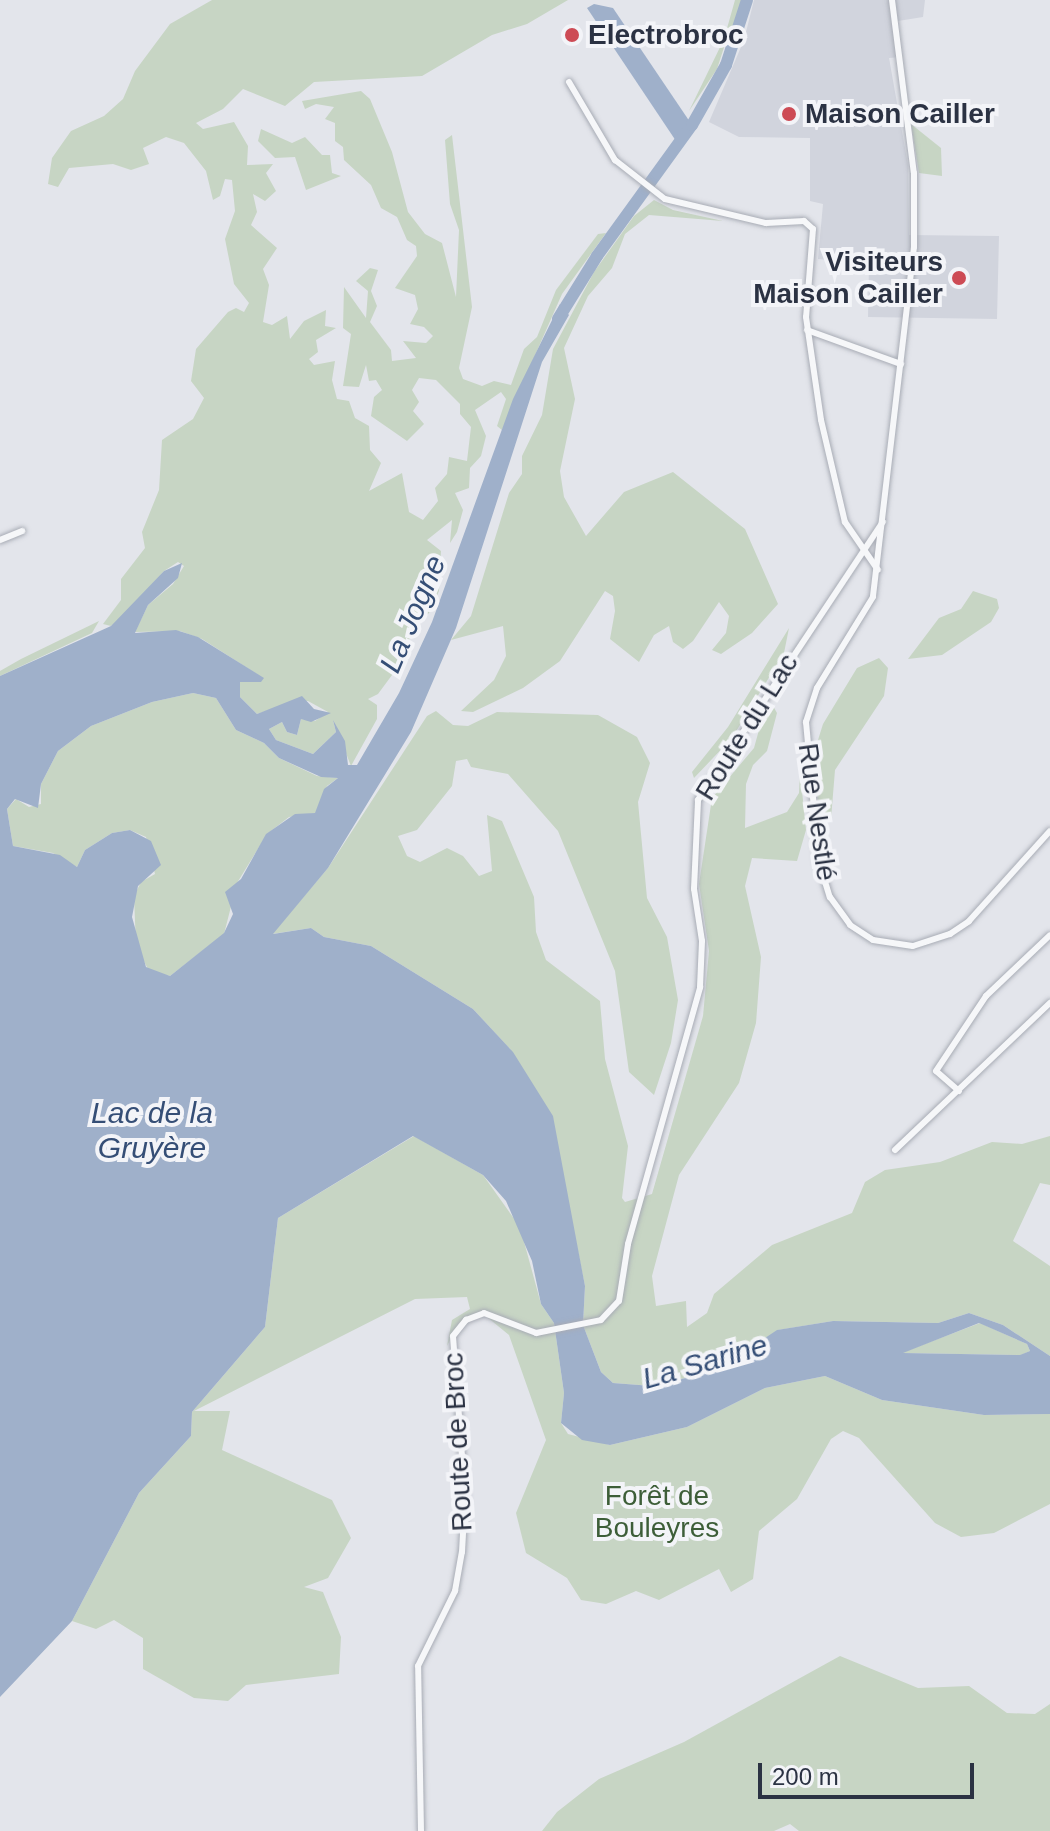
<!DOCTYPE html>
<meta charset="utf-8">
<style>
body{margin:0}
#map{position:relative;width:1050px;height:1831px;overflow:hidden;background:#e3e5eb;font-family:Helvetica,sans-serif}
div>[style]{position:absolute}
.built>*{inset:0;background:#d1d4dd}
.green>*{inset:0;background:#c7d5c4}
.water>*{inset:0;background:#9fb0ca}
.river>*{height:12px;margin:-6px;padding:0 6px;transform-origin:6px;border-radius:6px;background:#9fb0ca}
.roads{filter:drop-shadow(0 0 2px #a8acb5) drop-shadow(0 0 2px #a8acb5)}
.minor>*{height:6px;margin:-3px;padding:0 3px;transform-origin:3px;border-radius:3px;background:#f6f7f9}
.dots>*{width:22px;height:22px;translate:-50% -50%;box-sizing:border-box;border:4px solid #f3f4f8;border-radius:50%}
span{translate:-50% -50%;white-space:nowrap;text-align:center;line-height:1.15;-webkit-text-stroke:8px #f3f4f8;paint-order:stroke}
.poi-label{font-size:28px;color:#2b3243;font-weight:700}
.left{translate:0 -50%;text-align:left}
.right{translate:-100% -50%;text-align:right}
.street-label{font-size:28px;color:#2b3243}
.park-label{font-size:28px;color:#3d5e38}
.water-label{font-size:30px;color:#354e76;font-style:italic}
.scale{position:absolute;left:758px;top:1763px;width:216px;height:36px;box-sizing:border-box;border:4px solid #2b3243;border-top:0;padding-left:10px;font-size:24px;line-height:28px;white-space:nowrap;color:#2b3243;-webkit-text-stroke:6px #f3f4f8;paint-order:stroke}
</style>
<div id="map">
<div class="built">
<div style="clip-path:polygon(754px 0,925px 0,923px 17px,898px 21px,901px 57px,889px 58px,908px 165px,909px 235px,999px 236px,997px 319px,868px 317px,869px 264px,818px 259px,823px 204px,810px 201px,810px 138px,739px 137px,709px 122px,744px 40px)"></div>
</div>
<div class="green">
<div style="clip-path:polygon(212px 0,568px 0,527px 24px,492px 35px,422px 76px,314px 82px,285px 106px,243px 89px,223px 109px,196px 123px,203px 129px,234px 122px,248px 146px,247px 165px,273px 164px,266px 173px,276px 191px,265px 201px,253px 194px,257px 212px,251px 225px,277px 248px,263px 269px,269px 285px,263px 322px,272px 325px,287px 316px,290px 339px,304px 321px,326px 310px,325px 326px,336px 328px,316px 340px,318px 352px,309px 359px,314px 365px,335px 361px,332px 380px,337px 399px,349px 401px,355px 418px,369px 426px,370px 450px,381px 463px,369px 491px,402px 473px,409px 512px,423px 520px,438px 501px,435px 488px,447px 474px,449px 457px,467px 461px,471px 427px,460px 414px,460px 404px,436px 380px,419px 378px,412px 390px,419px 402px,413px 411px,424px 424px,407px 441px,371px 416px,374px 397px,382px 390px,376px 380px,369px 381px,366px 365px,359px 387px,343px 386px,351px 334px,343px 328px,344px 287px,366px 318px,368px 291px,356px 281px,370px 268px,378px 270px,371px 291px,377px 306px,370px 322px,391px 350px,392px 361px,416px 358px,403px 341px,426px 343px,433px 336px,424px 327px,410px 324px,418px 309px,415px 295px,395px 288px,417px 256px,416px 246px,407px 240px,397px 217px,381px 208px,371px 185px,344px 160px,343px 147px,335px 141px,335px 123px,325px 119px,334px 107px,316px 104px,305px 109px,302px 101px,361px 91px,370px 99px,392px 152px,408px 212px,425px 234px,442px 243px,456px 297px,459px 230px,450px 204px,445px 140px,452px 135px,472px 307px,459px 368px,463px 379px,482px 386px,494px 381px,511px 385px,524px 349px,537px 337px,556px 290px,598px 234px,606px 233px,562px 294px,502px 430px,497px 426px,506px 399px,501px 392px,475px 410px,486px 436px,481px 456px,470px 468px,469px 488px,455px 493px,463px 510px,457px 532px,450px 543px,452px 520px,427px 540px,441px 551px,439px 591px,429px 613px,416px 624px,395px 671px,378px 694px,368px 699px,377px 705px,377px 719px,351px 766px,333px 720px,336px 732px,313px 754px,276px 740px,269px 729px,282px 722px,287px 732px,297px 735px,301px 719px,315px 721px,328px 712px,308px 701px,296px 701px,257px 714px,240px 697px,240px 682px,263px 678px,202px 639px,180px 631px,135px 632px,148px 605px,173px 584px,184px 566px,178px 562px,164px 571px,123px 617px,111px 626px,103px 624px,121px 600px,121px 579px,145px 548px,142px 532px,159px 490px,162px 440px,193px 419px,204px 398px,191px 381px,196px 349px,228px 312px,236px 308px,244px 312px,249px 303px,234px 284px,225px 239px,235px 211px,232px 180px,225px 179px,220px 196px,213px 200px,206px 171px,184px 143px,166px 137px,143px 148px,149px 164px,131px 170px,113px 164px,69px 168px,58px 187px,48px 184px,52px 158px,71px 131px,104px 116px,123px 99px,135px 71px,170px 24px)"></div>
<div style="clip-path:polygon(735px 0,746px 0,739px 27px,728px 35px,717px 69px,689px 111px,724px 39px)"></div>
<div style="clip-path:polygon(911px 124px,941px 148px,942px 176px,919px 173px)"></div>
<div style="clip-path:polygon(261px 129px,292px 143px,305px 137px,322px 155px,330px 155px,332px 173px,341px 176px,306px 190px,295px 157px,275px 158px,258px 141px)"></div>
<div style="clip-path:polygon(654px 200px,673px 210px,723px 221px,649px 215px,625px 234px,612px 268px,588px 296px,564px 348px,575px 399px,560px 471px,564px 497px,586px 536px,624px 492px,673px 472px,745px 529px,778px 604px,752px 633px,721px 654px,712px 650px,726px 633px,729px 616px,719px 602px,693px 641px,683px 649px,673px 642px,669px 626px,654px 635px,639px 662px,610px 639px,615px 611px,613px 596px,605px 591px,560px 661px,523px 688px,473px 712px,461px 711px,494px 680px,506px 656px,503px 626px,451px 640px,471px 616px,509px 493px,522px 474px,522px 456px,542px 415px,553px 349px,594px 272px,634px 216px)"></div>
<div style="clip-path:polygon(973px 591px,997px 599px,999px 608px,991px 622px,942px 655px,908px 659px,939px 618px,961px 609px)"></div>
<div style="clip-path:polygon(99px 621px,92px 633px,0 676px,0 671px,21px 659px)"></div>
<div style="clip-path:polygon(789px 628px,784px 653px,732px 738px,694px 778px,692px 772px,728px 727px)"></div>
<div style="clip-path:polygon(879px 658px,888px 668px,884px 696px,835px 770px,831px 819px,820px 825px,813px 756px,823px 724px,857px 668px)"></div>
<div style="clip-path:polygon(193px 693px,216px 698px,236px 730px,264px 743px,279px 758px,317px 776px,338px 778px,327px 786px,316px 813px,289px 817px,267px 834px,237px 883px,224px 934px,170px 976px,149px 971px,136px 946px,134px 896px,141px 882px,155px 874px,146px 837px,130px 830px,112px 833px,85px 850px,77px 867px,53px 853px,13px 846px,7px 809px,16px 799px,29px 807px,41px 804px,41px 784px,58px 751px,91px 726px,152px 702px)"></div>
<div style="clip-path:polygon(773px 706px,777px 713px,767px 751px,753px 765px,746px 784px,745px 828px,787px 812px,799px 793px,800px 771px,806px 830px,797px 861px,752px 858px,745px 886px,761px 957px,756px 1023px,739px 1083px,679px 1175px,652px 1276px,656px 1306px,686px 1301px,687px 1327px,707px 1313px,714px 1294px,772px 1245px,852px 1213px,865px 1182px,885px 1170px,940px 1162px,992px 1142px,1022px 1144px,1050px 1136px,1050px 1185px,1040px 1183px,1013px 1241px,1050px 1266px,1050px 1356px,1003px 1325px,969px 1313px,938px 1323px,833px 1321px,778px 1330px,715px 1371px,652px 1386px,613px 1383px,601px 1372px,583px 1325px,585px 1286px,559px 1158px,510px 1049px,473px 1009px,371px 946px,324px 937px,311px 928px,272px 934px,328px 868px,427px 716px,436px 711px,453px 725px,468px 726px,497px 712px,598px 715px,637px 737px,650px 763px,638px 802px,647px 898px,667px 937px,678px 1000px,671px 1043px,654px 1095px,629px 1072px,615px 971px,558px 831px,508px 774px,471px 767px,467px 759px,456px 761px,452px 786px,417px 830px,398px 836px,407px 856px,420px 862px,447px 848px,463px 856px,479px 876px,492px 871px,487px 815px,502px 821px,534px 897px,536px 932px,546px 960px,600px 1001px,605px 1059px,628px 1146px,622px 1198px,625px 1202px,652px 1194px,703px 1016px,709px 951px,699px 884px,712px 798px,754px 748px,762px 719px)"></div>
<div style="clip-path:polygon(414px 1136px,483px 1175px,520px 1227px,541px 1304px,554px 1323px,564px 1393px,561px 1423px,568px 1434px,610px 1445px,687px 1427px,765px 1388px,825px 1376px,882px 1400px,984px 1415px,1050px 1414px,1050px 1504px,994px 1533px,961px 1537px,935px 1523px,859px 1438px,843px 1431px,831px 1439px,797px 1499px,759px 1531px,753px 1579px,731px 1592px,719px 1569px,659px 1600px,636px 1591px,606px 1604px,581px 1600px,567px 1578px,526px 1553px,516px 1513px,546px 1440px,509px 1335px,487px 1317px,473px 1317px,459px 1323px,447px 1346px,452px 1320px,470px 1309px,467px 1297px,415px 1299px,194px 1411px,230px 1411px,222px 1450px,332px 1500px,351px 1538px,328px 1578px,304px 1587px,323px 1592px,341px 1637px,339px 1674px,246px 1685px,228px 1701px,194px 1698px,143px 1669px,143px 1638px,114px 1620px,96px 1629px,72px 1621px,139px 1493px,191px 1436px,192px 1412px,265px 1327px,278px 1218px)"></div>
<div style="clip-path:polygon(980px 1323px,1027px 1344px,1030px 1351px,1021px 1355px,901px 1353px)"></div>
<div style="clip-path:polygon(840px 1656px,918px 1688px,969px 1686px,1007px 1713px,1035px 1714px,1050px 1704px,1050px 1831px,799px 1831px,790px 1824px,774px 1831px,542px 1831px,557px 1812px,599px 1779px,684px 1742px)"></div>
</div>
<div class="water">
<div style="clip-path:polygon(594px 4px,613px 8px,692px 125px,678px 144px,587px 8px)"></div>
<div style="clip-path:polygon(evenodd,560px 304px,569px 315px,542px 362px,456px 628px,411px 732px,328px 868px,273px 934px,311px 928px,324px 937px,371px 946px,473px 1009px,513px 1052px,553px 1116px,585px 1286px,583px 1325px,601px 1372px,613px 1383px,652px 1386px,715px 1371px,777px 1330px,833px 1321px,938px 1323px,969px 1313px,1003px 1325px,1050px 1356px,1050px 1414px,984px 1415px,882px 1400px,825px 1376px,765px 1388px,687px 1427px,610px 1445px,582px 1440px,561px 1423px,564px 1393px,554px 1323px,541px 1304px,532px 1261px,506px 1201px,483px 1175px,413px 1136px,278px 1218px,265px 1327px,192px 1412px,191px 1436px,139px 1493px,72px 1621px,0 1697px,0 676px,111px 626px,164px 571px,182px 563px,178px 578px,148px 605px,135px 633px,176px 630px,198px 637px,264px 678px,261px 682px,240px 682px,240px 697px,257px 714px,302px 696px,314px 709px,331px 713px,311px 722px,301px 719px,297px 735px,287px 732px,282px 722px,269px 729px,276px 740px,313px 754px,336px 732px,333px 720px,345px 741px,348px 765px,357px 765px,399px 693px,432px 622px,513px 399px,560px 304px,193px 693px,216px 698px,236px 730px,264px 743px,279px 758px,321px 777px,338px 778px,324px 789px,315px 813px,295px 814px,266px 834px,241px 879px,225px 892px,233px 914px,224px 933px,170px 976px,146px 967px,132px 917px,138px 886px,161px 865px,151px 841px,130px 830px,112px 833px,85px 850px,77px 867px,60px 855px,13px 846px,7px 809px,15px 799px,38px 808px,41px 784px,58px 751px,91px 726px,152px 702px,193px 693px,560px 304px,979px 1323px,1027px 1344px,1030px 1351px,1020px 1355px,903px 1353px,979px 1323px)"></div>
</div>
<div class="river">
<div style="left:558px;top:319px;width:74px;rotate:-58.2deg"></div>
<div style="left:597px;top:256px;width:162px;rotate:-54.1deg"></div>
<div style="left:692px;top:125px;width:69px;rotate:-60.5deg"></div>
<div style="left:726px;top:65px;width:68px;rotate:-72.1deg"></div>
</div>
<div class="roads">
<div class="minor">
<div style="left:892px;top:0;width:174px;rotate:82.8deg"></div>
<div style="left:914px;top:173px;width:74px;rotate:90deg"></div>
<div style="left:914px;top:247px;width:352px;rotate:96.7deg"></div>
<div style="left:873px;top:597px;width:107px;rotate:121.6deg"></div>
<div style="left:817px;top:688px;width:36px;rotate:108deg"></div>
<div style="left:806px;top:722px;width:141px;rotate:84.7deg"></div>
<div style="left:819px;top:862px;width:37px;rotate:73deg"></div>
<div style="left:830px;top:897px;width:34px;rotate:54deg"></div>
<div style="left:850px;top:925px;width:27px;rotate:33deg"></div>
<div style="left:873px;top:940px;width:40px;rotate:8.5deg"></div>
<div style="left:913px;top:946px;width:39px;rotate:-18deg"></div>
<div style="left:950px;top:934px;width:23px;rotate:-34deg"></div>
<div style="left:969px;top:921px;width:121px;rotate:-48deg"></div>
<div style="left:569px;top:82px;width:91px;rotate:59.5deg"></div>
<div style="left:615px;top:160px;width:63px;rotate:38deg"></div>
<div style="left:665px;top:199px;width:104px;rotate:13.4deg"></div>
<div style="left:766px;top:223px;width:38px;rotate:-3deg"></div>
<div style="left:804px;top:221px;width:12px;rotate:42deg"></div>
<div style="left:813px;top:229px;width:88px;rotate:94.5deg"></div>
<div style="left:806px;top:317px;width:104px;rotate:81.7deg"></div>
<div style="left:821px;top:420px;width:105px;rotate:76.8deg"></div>
<div style="left:845px;top:522px;width:58px;rotate:55.5deg"></div>
<div style="left:807px;top:330px;width:100px;rotate:19.9deg"></div>
<div style="left:0;top:540px;width:24px;rotate:-22deg"></div>
<div style="left:959px;top:1091px;width:30px;rotate:-139deg"></div>
<div style="left:936px;top:1071px;width:90px;rotate:-56.3deg"></div>
<div style="left:986px;top:996px;width:88px;rotate:-43.6deg"></div>
<div style="left:895px;top:1150px;width:214px;rotate:-43.5deg"></div>
<div style="left:421px;top:1831px;width:165px;rotate:-91deg"></div>
<div style="left:418px;top:1666px;width:84px;rotate:-63.7deg"></div>
<div style="left:455px;top:1591px;width:40px;rotate:-80deg"></div>
<div style="left:462px;top:1552px;width:56px;rotate:-86.9deg"></div>
<div style="left:465px;top:1496px;width:160px;rotate:-94.3deg"></div>
<div style="left:453px;top:1336px;width:21px;rotate:-51deg"></div>
<div style="left:466px;top:1320px;width:19px;rotate:-21deg"></div>
<div style="left:484px;top:1313px;width:56px;rotate:21deg"></div>
<div style="left:536px;top:1333px;width:66px;rotate:-11.3deg"></div>
<div style="left:601px;top:1320px;width:26px;rotate:-47deg"></div>
<div style="left:619px;top:1301px;width:58px;rotate:-81deg"></div>
<div style="left:628px;top:1244px;width:267px;rotate:-74.3deg"></div>
<div style="left:700px;top:987px;width:46px;rotate:-87.5deg"></div>
<div style="left:702px;top:941px;width:53px;rotate:-98.7deg"></div>
<div style="left:694px;top:889px;width:89px;rotate:-87.4deg"></div>
<div style="left:698px;top:800px;width:334px;rotate:-56.4deg"></div>
</div>
</div>
<div class="dots">
<div style="left:572px;top:35px;background:#cd4b55"></div>
<div style="left:789px;top:114px;background:#cd4b55"></div>
<div style="left:959px;top:278px;background:#cd4b55"></div>
</div>
<div class="poi-label">
<span class="left" style="left:588px;top:35px">Electrobroc</span>
<span class="left" style="left:805px;top:114px">Maison Cailler</span>
<span class="right" style="left:943px;top:278px">Visiteurs<br>Maison Cailler</span>
</div>
<div class="street-label">
<span style="left:747px;top:727px;rotate:-58deg">Route du Lac</span>
<span style="left:817px;top:812px;rotate:82deg">Rue Nestlé</span>
<span style="left:458px;top:1442px;rotate:-93deg">Route de Broc</span>
</div>
<div class="park-label">
<span style="left:657px;top:1512px">Forêt de<br>Bouleyres</span>
</div>
<div class="water-label">
<span style="left:413px;top:614px;rotate:-67deg">La Jogne</span>
<span style="left:152px;top:1130px">Lac de la<br>Gruyère</span>
<span style="left:705px;top:1362px;rotate:-16deg">La Sarine</span>
</div>
<div class="scale">200 m</div>
</div>
